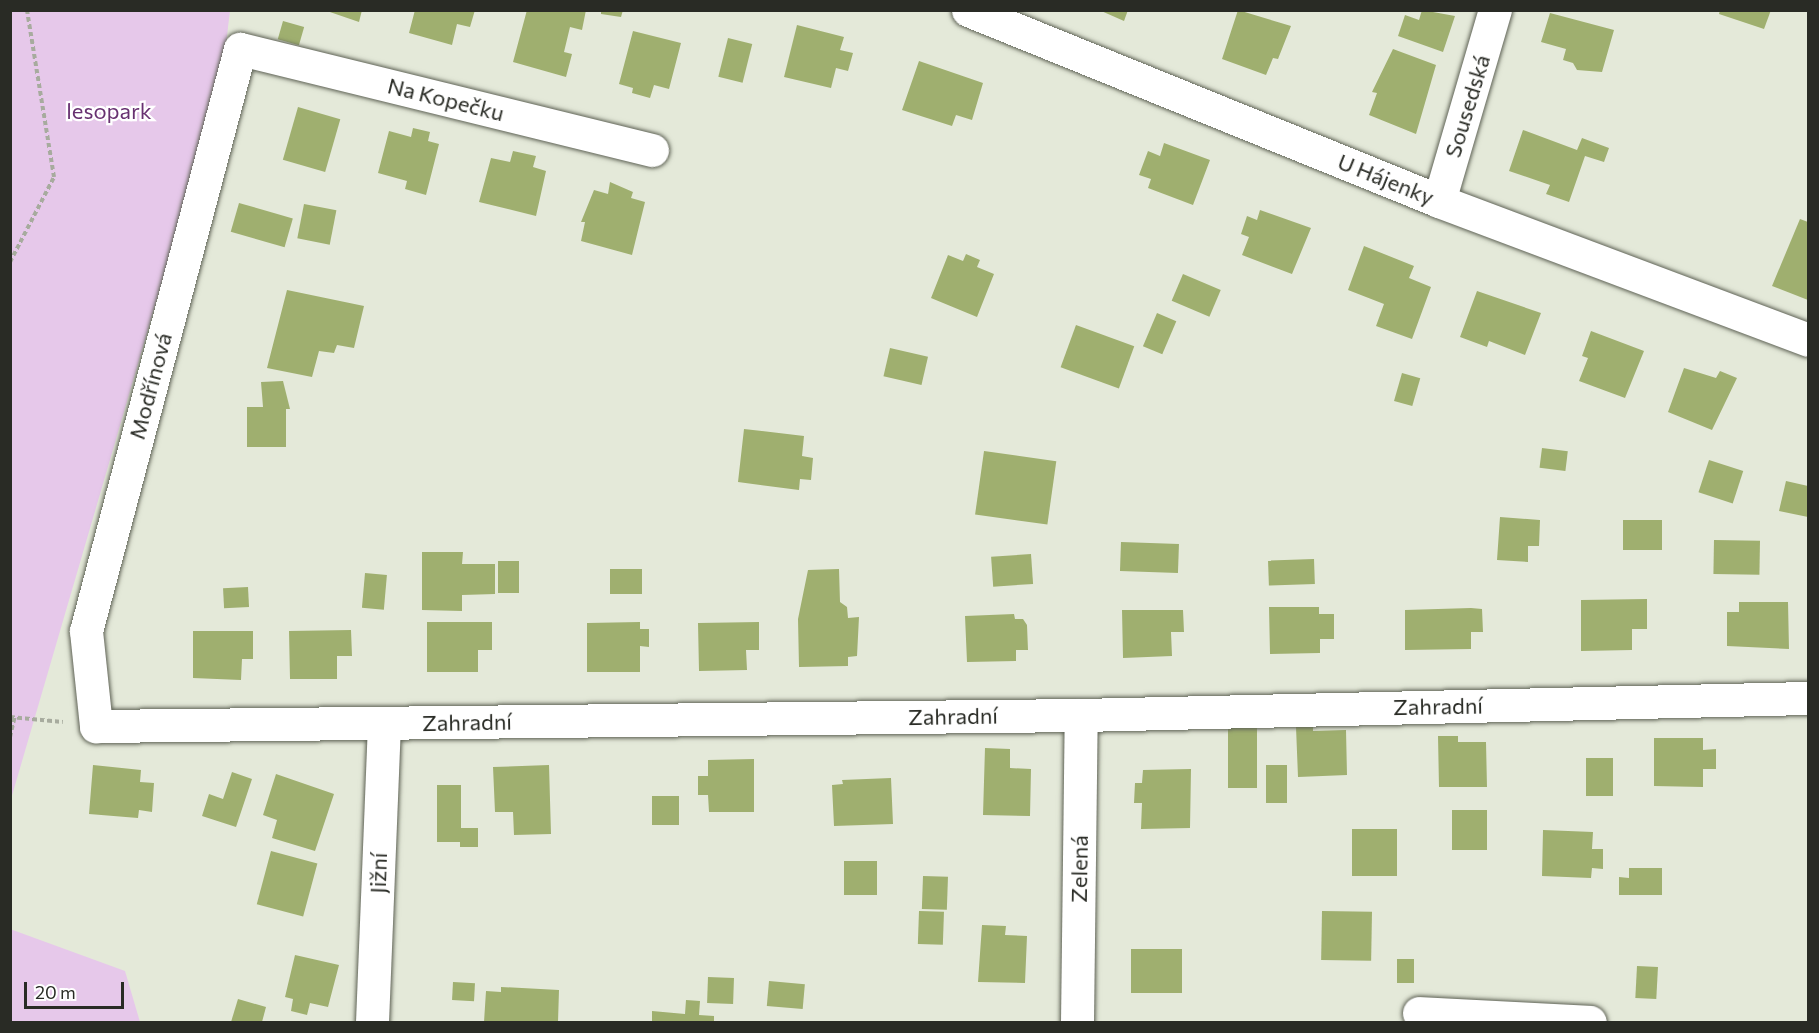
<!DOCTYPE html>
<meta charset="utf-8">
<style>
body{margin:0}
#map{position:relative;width:1819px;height:1033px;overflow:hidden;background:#e4e9d9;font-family:Commissioner,sans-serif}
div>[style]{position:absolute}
.green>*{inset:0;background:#e6c8ea}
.building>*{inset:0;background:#9faf6f;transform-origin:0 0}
.path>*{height:4px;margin-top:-2px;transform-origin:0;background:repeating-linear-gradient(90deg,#a7ab9e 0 4.5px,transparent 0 7.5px)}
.roads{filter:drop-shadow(0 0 2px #5f6356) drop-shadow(0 0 2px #5f6356)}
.minor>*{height:33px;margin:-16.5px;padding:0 16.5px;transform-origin:16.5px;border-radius:16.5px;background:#fff}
span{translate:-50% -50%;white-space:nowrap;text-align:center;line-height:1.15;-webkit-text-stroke:4.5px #fff;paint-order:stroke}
.street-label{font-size:22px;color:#292b25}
.park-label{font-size:22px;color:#683171}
.frame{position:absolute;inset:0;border:12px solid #292b25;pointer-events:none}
.scale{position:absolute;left:24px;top:982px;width:100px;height:27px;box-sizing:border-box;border:3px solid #292b25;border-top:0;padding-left:8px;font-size:18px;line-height:21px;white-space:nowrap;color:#292b25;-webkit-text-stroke:4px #fff;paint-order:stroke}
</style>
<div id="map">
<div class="green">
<div style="clip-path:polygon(11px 11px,230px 11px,222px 76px,11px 799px)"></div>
<div style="clip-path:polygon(10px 929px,125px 971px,140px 1022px,11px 1022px)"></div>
</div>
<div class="building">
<div style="clip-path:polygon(324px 10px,362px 10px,359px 22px)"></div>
<div style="clip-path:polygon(415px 10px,475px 10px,470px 27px,457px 24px,452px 45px,409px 33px)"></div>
<div style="clip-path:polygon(527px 10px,586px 10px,582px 30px,570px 27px,564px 52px,572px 54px,566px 77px,513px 62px)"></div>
<div style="clip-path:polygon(601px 10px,623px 10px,621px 17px,601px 14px)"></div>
<div style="clip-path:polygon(1099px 10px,1128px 10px,1124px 21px)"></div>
<div style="clip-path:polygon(1238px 10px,1291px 26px,1278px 59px,1273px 58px,1266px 75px,1222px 59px)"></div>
<div style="clip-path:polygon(1422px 10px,1455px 16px,1443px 52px,1398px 36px,1405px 15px,1419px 20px)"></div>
<div style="clip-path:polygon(1720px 10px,1771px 10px,1764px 29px,1719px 14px)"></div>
<div style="clip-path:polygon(1550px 13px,1614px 30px,1602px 72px,1577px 70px,1573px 63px,1563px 60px,1566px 49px,1541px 42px)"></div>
<div style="left:283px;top:21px;width:22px;height:19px;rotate:16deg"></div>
<div style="clip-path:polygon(797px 25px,844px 37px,840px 50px,853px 53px,848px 71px,836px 68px,831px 88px,784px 77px)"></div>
<div style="clip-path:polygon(633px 31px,681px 43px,669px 89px,654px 85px,650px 98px,632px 93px,633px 88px,619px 84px)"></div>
<div style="left:728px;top:38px;width:25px;height:40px;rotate:14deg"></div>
<div style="clip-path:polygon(1393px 49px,1436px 65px,1416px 134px,1369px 115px,1377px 93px,1372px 92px)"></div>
<div style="clip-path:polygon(919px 61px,983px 83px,972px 120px,956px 115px,952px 126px,902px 110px)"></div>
<div style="left:298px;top:107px;width:44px;height:55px;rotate:16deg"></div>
<div style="clip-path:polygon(413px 128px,430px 132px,428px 141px,439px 144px,426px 195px,405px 189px,407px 181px,378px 173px,389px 131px,411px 137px)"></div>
<div style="clip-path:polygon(1523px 130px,1577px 150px,1582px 138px,1609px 148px,1604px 162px,1585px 156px,1569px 202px,1546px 194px,1550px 185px,1509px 171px)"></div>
<div style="clip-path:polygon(1164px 143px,1210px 160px,1193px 205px,1148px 188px,1151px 179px,1139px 175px,1148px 151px,1160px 156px)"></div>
<div style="clip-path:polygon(513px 151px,536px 156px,533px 167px,546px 171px,536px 216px,479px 202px,491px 158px,510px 162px)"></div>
<div style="clip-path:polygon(610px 182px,633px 192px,631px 198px,645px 202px,632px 255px,581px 241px,585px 222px,581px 222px,594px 190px,608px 194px)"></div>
<div style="left:239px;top:203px;width:56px;height:30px;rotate:16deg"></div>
<div style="left:304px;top:204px;width:33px;height:35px;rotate:11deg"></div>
<div style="clip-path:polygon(1260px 210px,1311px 228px,1292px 274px,1242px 255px,1249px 237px,1241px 234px,1247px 216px,1257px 220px)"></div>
<div style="clip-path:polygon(1800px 219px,1808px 222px,1808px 300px,1772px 286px)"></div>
<div style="clip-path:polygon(1364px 246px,1414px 266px,1409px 278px,1431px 287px,1412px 339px,1376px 326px,1384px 304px,1348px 290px)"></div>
<div style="clip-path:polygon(966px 254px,980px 260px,977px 267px,994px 274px,977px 317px,931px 298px,948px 255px,963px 261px)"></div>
<div style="left:1183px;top:274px;width:41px;height:29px;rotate:23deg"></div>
<div style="clip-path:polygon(287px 290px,364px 306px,354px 348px,337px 345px,334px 353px,319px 351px,312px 377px,267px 368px)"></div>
<div style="clip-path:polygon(1477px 291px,1541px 313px,1525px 355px,1489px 341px,1487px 347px,1460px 337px)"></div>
<div style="left:1157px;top:313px;width:21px;height:36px;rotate:23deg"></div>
<div style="left:1076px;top:325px;width:62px;height:45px;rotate:20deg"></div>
<div style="clip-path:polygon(1591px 331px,1644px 351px,1625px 398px,1579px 381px,1588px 358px,1582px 356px)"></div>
<div style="left:890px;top:348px;width:39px;height:29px;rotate:13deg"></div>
<div style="clip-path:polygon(1684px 368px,1716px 378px,1720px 371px,1737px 378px,1712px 430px,1668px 412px)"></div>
<div style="left:1402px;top:373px;width:19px;height:29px;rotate:16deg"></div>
<div style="clip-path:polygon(283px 381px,290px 409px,286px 409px,286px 447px,247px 447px,247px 407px,263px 407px,261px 382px)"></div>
<div style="clip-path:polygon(744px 429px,804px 436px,802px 456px,813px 458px,811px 480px,800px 479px,799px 490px,738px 482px)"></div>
<div style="left:1542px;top:448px;width:26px;height:20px;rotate:7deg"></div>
<div style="left:984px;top:451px;width:73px;height:64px;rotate:8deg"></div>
<div style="left:1709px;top:460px;width:36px;height:34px;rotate:18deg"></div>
<div style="clip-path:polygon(1786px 481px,1808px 486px,1808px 517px,1779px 511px)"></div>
<div style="clip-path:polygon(1500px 517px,1540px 520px,1539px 546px,1528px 546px,1528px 562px,1497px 560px)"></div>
<div style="left:1662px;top:520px;width:30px;height:39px;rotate:90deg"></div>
<div style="left:1714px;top:540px;width:46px;height:34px;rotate:1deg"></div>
<div style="left:1121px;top:542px;width:58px;height:29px;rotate:2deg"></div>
<div style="clip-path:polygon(422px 552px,463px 552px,462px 564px,495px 564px,495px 594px,462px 595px,462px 611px,422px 610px)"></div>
<div style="left:1031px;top:554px;width:30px;height:40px;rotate:86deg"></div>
<div style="left:1314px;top:559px;width:25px;height:46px;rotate:88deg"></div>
<div style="left:498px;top:561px;width:21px;height:32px"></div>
<div style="left:610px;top:569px;width:32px;height:25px"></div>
<div style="clip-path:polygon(839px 569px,840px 602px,847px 607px,848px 618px,859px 617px,857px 656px,848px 657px,848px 666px,799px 667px,798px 619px,808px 570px)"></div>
<div style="left:365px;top:573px;width:22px;height:35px;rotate:5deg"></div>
<div style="left:248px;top:587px;width:20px;height:25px;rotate:87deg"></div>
<div style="clip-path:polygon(1647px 599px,1647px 629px,1632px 629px,1632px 650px,1581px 651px,1581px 600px)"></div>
<div style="clip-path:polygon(1739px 602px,1788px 602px,1789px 649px,1727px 646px,1727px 612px,1739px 612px)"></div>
<div style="clip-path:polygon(1269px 607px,1319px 607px,1319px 614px,1334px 614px,1334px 639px,1320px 639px,1320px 653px,1270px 654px)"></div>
<div style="clip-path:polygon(1471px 608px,1482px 609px,1483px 632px,1471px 632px,1471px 649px,1405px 650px,1405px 610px)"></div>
<div style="clip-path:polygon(1122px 610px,1183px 610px,1184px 632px,1171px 632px,1172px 656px,1123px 658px)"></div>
<div style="clip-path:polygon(1014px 614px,1015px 619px,1023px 619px,1027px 625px,1028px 650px,1016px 650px,1016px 661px,967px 662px,965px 616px)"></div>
<div style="clip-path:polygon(427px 622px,492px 622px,492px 650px,478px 650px,478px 672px,427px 672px)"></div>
<div style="clip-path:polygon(640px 622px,640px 629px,649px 629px,649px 647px,640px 646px,640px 672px,587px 672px,587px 623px)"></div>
<div style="clip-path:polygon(759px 622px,759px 650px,746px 650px,747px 670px,699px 671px,698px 623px)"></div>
<div style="clip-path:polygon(351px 630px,352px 656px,337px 656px,337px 679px,290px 679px,289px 631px)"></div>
<div style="clip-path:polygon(193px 631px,253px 631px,253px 659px,242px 659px,241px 680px,193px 678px)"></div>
<div style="clip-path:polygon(1313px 726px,1313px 731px,1346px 730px,1347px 775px,1298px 777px,1296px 727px)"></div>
<div style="left:1228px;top:727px;width:29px;height:61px"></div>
<div style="clip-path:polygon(1438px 736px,1458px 736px,1458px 742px,1486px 742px,1487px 787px,1439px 787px)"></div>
<div style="clip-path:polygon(1654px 738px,1703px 738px,1703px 750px,1716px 749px,1716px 769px,1703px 769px,1703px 787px,1654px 786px)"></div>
<div style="clip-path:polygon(985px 748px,1010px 749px,1010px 768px,1031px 769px,1030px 816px,983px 815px)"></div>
<div style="left:1586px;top:758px;width:27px;height:38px"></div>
<div style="clip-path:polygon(754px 759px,754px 812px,709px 812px,708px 795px,698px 795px,698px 776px,708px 776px,708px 760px)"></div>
<div style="clip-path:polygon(93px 765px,141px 770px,140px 782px,154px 783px,152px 812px,139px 810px,138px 818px,89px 814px)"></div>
<div style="clip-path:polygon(549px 765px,551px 834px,514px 835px,513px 812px,495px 812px,493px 767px)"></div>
<div style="left:1287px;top:765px;width:38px;height:21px;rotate:90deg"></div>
<div style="clip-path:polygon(1191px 769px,1190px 828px,1141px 829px,1142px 803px,1134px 803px,1135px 783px,1142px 783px,1143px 770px)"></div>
<div style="clip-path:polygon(232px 772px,252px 779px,236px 827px,202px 816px,209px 794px,223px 799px)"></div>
<div style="clip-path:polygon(276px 774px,334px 794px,315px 851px,272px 838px,277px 820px,263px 815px)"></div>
<div style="clip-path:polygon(891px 778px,893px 824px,834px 826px,832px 785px,843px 784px,842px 780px)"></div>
<div style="clip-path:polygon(437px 785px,461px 785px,461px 828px,478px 828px,478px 847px,460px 847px,460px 842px,437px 842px)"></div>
<div style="left:652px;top:796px;width:27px;height:29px"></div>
<div style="left:1452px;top:810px;width:35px;height:40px"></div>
<div style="left:1352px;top:829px;width:45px;height:47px"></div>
<div style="clip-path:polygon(1543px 830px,1593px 832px,1592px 849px,1603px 849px,1603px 869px,1592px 868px,1591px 878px,1542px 876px)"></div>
<div style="left:271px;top:851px;width:48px;height:55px;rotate:15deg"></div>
<div style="left:844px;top:861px;width:33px;height:34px"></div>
<div style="clip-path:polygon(1629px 868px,1662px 868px,1662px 895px,1619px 895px,1619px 877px,1629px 878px)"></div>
<div style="left:923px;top:876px;width:25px;height:33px;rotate:2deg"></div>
<div style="left:919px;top:911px;width:25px;height:33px;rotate:2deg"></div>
<div style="left:1322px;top:911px;width:50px;height:49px;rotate:1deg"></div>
<div style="clip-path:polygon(982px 925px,1006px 926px,1005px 935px,1027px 936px,1025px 983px,978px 982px)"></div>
<div style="left:1131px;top:949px;width:51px;height:44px"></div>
<div style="clip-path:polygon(295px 955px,339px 965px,328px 1007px,310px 1003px,307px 1015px,291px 1011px,293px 999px,285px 997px)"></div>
<div style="left:1414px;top:959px;width:24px;height:17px;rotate:90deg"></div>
<div style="left:1637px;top:966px;width:21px;height:32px;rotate:3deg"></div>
<div style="left:708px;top:977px;width:26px;height:26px;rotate:2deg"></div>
<div style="left:769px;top:981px;width:36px;height:25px;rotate:5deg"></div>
<div style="left:453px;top:982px;width:22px;height:18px;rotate:3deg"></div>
<div style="clip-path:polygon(501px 987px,559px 990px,558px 1022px,484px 1022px,486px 991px,501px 992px)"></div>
<div style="clip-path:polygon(238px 999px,266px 1007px,262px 1022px,231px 1022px)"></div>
<div style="clip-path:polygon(686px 1000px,700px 1001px,699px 1015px,714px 1016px,714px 1022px,652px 1022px,652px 1011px,685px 1014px)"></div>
</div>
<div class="path">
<div style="left:10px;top:262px;width:96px;rotate:-62.6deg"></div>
<div style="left:54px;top:177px;width:169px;rotate:-99.2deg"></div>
<div style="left:10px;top:717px;width:53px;rotate:5.4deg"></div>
<div style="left:10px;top:737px;width:22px;rotate:-77deg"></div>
</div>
<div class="roads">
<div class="minor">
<div style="left:968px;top:10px;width:508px;rotate:22.07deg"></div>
<div style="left:1439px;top:201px;width:394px;rotate:20.6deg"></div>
<div style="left:652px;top:150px;width:424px;rotate:-166.2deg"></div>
<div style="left:240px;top:49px;width:602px;rotate:104.82deg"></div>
<div style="left:86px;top:631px;width:96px;rotate:84deg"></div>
<div style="left:96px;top:726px;width:985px;rotate:-0.64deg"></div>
<div style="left:1081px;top:715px;width:727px;rotate:-1.34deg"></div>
<div style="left:1439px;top:201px;width:199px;rotate:-73.7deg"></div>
<div style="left:1419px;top:1013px;width:171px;rotate:3deg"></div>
<div style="left:372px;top:1022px;width:299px;rotate:-87.7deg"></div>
<div style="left:1077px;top:1022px;width:307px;rotate:-89.3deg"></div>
</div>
</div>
<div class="street-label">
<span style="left:446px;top:99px;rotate:14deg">Na Kopečku</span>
<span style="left:1467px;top:106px;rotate:-73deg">Sousedská</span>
<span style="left:1386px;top:179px;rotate:22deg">U Hájenky</span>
<span style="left:150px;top:386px;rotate:-75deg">Modřínová</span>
<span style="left:1438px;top:706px;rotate:-1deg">Zahradní</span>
<span style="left:953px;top:716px;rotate:-1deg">Zahradní</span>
<span style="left:467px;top:722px;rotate:-1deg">Zahradní</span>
<span style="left:1079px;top:869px;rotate:-89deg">Zelená</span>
<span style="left:378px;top:873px;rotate:-88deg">Jižní</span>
</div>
<div class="park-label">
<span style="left:109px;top:111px">lesopark</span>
</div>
<div class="frame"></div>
<div class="scale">20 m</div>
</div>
